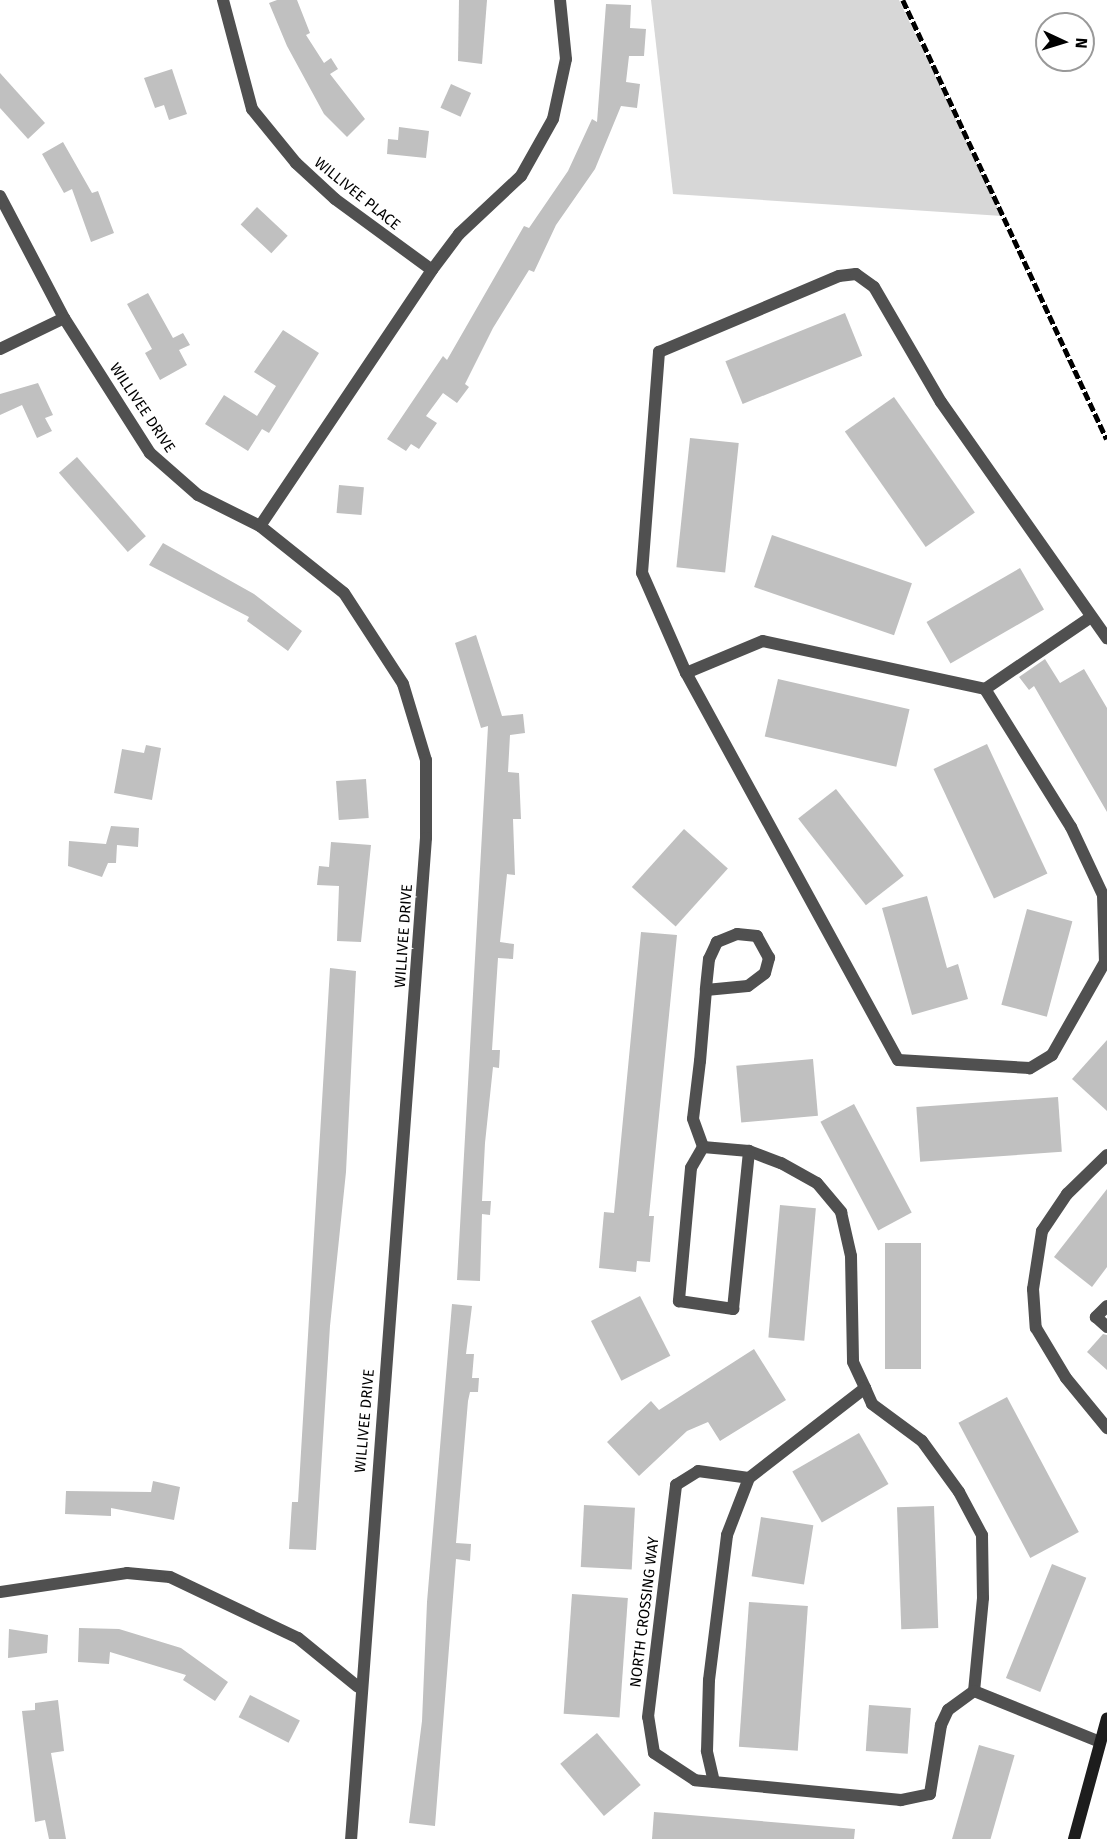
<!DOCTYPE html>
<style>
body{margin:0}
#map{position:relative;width:1107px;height:1839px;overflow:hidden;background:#fff;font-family:"Fira Sans",sans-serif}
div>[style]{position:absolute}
.green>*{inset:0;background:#d7d7d7}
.building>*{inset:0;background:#c0c0c0;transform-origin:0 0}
.street>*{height:12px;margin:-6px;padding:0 6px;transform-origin:6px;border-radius:6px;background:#505050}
.secondary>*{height:12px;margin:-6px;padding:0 6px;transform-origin:6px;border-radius:6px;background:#1d1d1d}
.rail>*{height:4.5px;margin-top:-2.25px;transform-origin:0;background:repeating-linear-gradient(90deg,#000 0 9px,transparent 0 12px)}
span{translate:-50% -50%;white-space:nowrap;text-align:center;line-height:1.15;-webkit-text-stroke:4.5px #fff;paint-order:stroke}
.street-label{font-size:15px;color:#000}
.north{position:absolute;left:1035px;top:12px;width:60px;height:60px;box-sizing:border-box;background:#fff;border:2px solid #999;border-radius:50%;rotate:94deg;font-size:16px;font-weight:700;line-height:24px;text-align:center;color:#000}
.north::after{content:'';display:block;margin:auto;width:21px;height:27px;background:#000;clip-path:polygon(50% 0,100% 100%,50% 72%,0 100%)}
</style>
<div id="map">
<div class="green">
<div style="clip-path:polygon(651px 0,899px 0,1002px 216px,673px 194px)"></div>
</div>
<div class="building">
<div style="clip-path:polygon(277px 0,297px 0,310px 33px,306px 35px,324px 63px,331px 58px,338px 69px,330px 74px,365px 119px,347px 137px,324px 114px,287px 46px,269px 3px)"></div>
<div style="clip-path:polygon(459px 0,487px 0,482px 64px,458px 61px)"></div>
<div style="clip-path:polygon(606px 4px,631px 5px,630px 28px,646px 29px,644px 56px,629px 56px,626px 82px,640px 84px,637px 108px,621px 106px,595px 169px,556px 225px,534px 272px,529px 270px,493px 328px,465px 384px,469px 387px,457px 403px,443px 393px,426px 416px,437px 423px,419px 449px,411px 444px,406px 451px,387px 439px,443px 356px,447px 360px,524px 226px,529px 228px,568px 171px,592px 119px,597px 122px)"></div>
<div style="clip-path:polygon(172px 69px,187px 114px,169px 120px,164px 105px,155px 108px,144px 78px)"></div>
<div style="clip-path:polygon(0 73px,45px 123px,28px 139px,0 108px)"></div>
<div style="left:451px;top:84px;width:22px;height:26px;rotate:24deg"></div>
<div style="clip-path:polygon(399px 127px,429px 131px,426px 158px,387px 154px,388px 139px,398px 140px)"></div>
<div style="clip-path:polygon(63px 142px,92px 193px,98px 191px,114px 233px,91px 242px,72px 189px,64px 193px,42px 154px)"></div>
<div style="left:257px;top:207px;width:42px;height:24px;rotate:43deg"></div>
<div style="clip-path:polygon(148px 293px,173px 338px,183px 333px,190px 345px,179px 350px,187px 365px,160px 380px,145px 353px,152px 349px,127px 304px)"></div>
<div style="left:845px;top:313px;width:46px;height:129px;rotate:68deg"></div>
<div style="clip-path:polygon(283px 330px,319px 353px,269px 433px,262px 429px,248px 451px,205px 424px,224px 395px,257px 416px,276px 386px,254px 372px)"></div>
<div style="clip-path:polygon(38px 383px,53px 415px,45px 418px,52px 431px,37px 438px,22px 405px,0 415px,0 394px)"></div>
<div style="left:894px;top:397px;width:141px;height:60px;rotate:55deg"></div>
<div style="left:690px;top:438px;width:49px;height:130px;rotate:6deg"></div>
<div style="left:77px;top:457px;width:105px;height:24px;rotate:49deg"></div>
<div style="left:339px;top:485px;width:25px;height:28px;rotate:5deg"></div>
<div style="left:772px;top:535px;width:148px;height:55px;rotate:19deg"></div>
<div style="clip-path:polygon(163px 543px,254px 594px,302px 631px,288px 651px,247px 621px,249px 617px,149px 565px)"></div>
<div style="left:1020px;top:568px;width:48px;height:108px;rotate:60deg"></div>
<div style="clip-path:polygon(476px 635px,502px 716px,523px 714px,525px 733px,510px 735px,508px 772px,519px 773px,521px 819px,513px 819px,515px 875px,507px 874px,500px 942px,514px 944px,513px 959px,498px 958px,492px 1050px,500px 1050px,499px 1068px,493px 1067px,485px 1143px,482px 1201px,491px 1201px,490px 1215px,482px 1214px,480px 1281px,457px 1280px,488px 726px,481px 728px,455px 643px)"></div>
<div style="clip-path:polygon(1045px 659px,1060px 683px,1084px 669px,1107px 708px,1107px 812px,1034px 686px,1029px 690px,1019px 677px)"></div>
<div style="left:778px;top:679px;width:135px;height:59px;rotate:13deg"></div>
<div style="left:987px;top:744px;width:143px;height:59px;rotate:65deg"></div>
<div style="clip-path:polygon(146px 745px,161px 748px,152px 800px,114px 793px,122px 749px,144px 753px)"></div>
<div style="left:366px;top:779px;width:39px;height:30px;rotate:86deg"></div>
<div style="left:836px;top:789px;width:110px;height:48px;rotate:52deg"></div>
<div style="clip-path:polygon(111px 826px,139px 828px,138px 847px,117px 845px,116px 863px,108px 863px,102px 877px,68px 866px,69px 841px,106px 844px)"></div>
<div style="left:684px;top:829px;width:59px;height:78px;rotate:42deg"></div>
<div style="clip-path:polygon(331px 842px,371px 845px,361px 942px,337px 941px,339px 886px,317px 885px,319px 866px,329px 867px)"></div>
<div style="clip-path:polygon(927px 896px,947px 968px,958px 964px,968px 999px,912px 1015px,882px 908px)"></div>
<div style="left:1027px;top:909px;width:47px;height:99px;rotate:15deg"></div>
<div style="clip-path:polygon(641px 932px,677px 935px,649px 1216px,654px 1216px,650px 1262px,637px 1261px,636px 1272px,599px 1268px,604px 1212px,614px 1213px)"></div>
<div style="clip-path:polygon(330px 968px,356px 971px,346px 1172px,330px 1326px,316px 1550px,289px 1549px,292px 1502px,298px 1502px)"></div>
<div style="clip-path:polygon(1107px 1040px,1107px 1111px,1072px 1079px)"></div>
<div style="left:813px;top:1059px;width:57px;height:77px;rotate:85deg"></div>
<div style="left:1058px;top:1097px;width:55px;height:142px;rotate:86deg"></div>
<div style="left:854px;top:1104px;width:123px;height:38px;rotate:62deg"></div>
<div style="clip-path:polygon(1107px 1189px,1107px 1267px,1092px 1287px,1054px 1257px)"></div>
<div style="left:780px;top:1205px;width:36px;height:133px;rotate:5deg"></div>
<div style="left:885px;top:1243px;width:36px;height:126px"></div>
<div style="left:640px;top:1296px;width:67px;height:55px;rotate:63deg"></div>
<div style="clip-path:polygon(452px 1304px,472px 1306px,466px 1354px,474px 1354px,472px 1378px,479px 1378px,478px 1392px,470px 1392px,468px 1401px,456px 1543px,471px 1544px,470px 1561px,456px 1559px,435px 1826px,409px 1823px,422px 1721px,427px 1602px)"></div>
<div style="clip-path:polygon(1103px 1334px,1107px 1335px,1107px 1370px,1087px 1352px)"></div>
<div style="clip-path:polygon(754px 1349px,786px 1400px,720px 1441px,708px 1422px,687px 1431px,639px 1476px,607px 1442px,651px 1401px,659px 1410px)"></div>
<div style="left:1007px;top:1397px;width:153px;height:55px;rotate:62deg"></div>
<div style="left:859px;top:1433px;width:59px;height:77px;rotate:60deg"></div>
<div style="clip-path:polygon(153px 1481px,180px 1487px,174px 1520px,111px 1508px,111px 1516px,65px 1514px,66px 1491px,151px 1492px)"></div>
<div style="left:584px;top:1505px;width:51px;height:62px;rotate:3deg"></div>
<div style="left:934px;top:1506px;width:122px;height:37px;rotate:88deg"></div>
<div style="left:761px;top:1517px;width:53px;height:60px;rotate:9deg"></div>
<div style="left:1052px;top:1564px;width:37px;height:123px;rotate:22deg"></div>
<div style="left:572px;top:1594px;width:56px;height:120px;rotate:4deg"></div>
<div style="left:749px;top:1602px;width:59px;height:145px;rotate:4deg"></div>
<div style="clip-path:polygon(79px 1628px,119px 1629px,181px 1648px,228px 1682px,215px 1701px,183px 1680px,186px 1675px,110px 1652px,109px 1664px,78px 1662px)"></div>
<div style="clip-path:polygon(9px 1629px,48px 1635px,47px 1653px,8px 1658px)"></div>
<div style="left:250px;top:1695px;width:56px;height:25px;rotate:27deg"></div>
<div style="clip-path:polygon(58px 1700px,64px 1751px,51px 1753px,66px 1839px,49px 1839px,45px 1820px,35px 1822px,22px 1711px,35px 1710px,35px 1703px)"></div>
<div style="left:869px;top:1705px;width:42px;height:46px;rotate:4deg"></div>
<div style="left:597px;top:1733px;width:68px;height:48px;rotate:50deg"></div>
<div style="left:979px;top:1745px;width:37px;height:98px;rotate:16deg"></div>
<div style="clip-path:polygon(654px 1812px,855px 1829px,854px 1839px,652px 1839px)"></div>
</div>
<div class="street">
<div style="left:223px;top:0;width:113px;rotate:75.1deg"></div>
<div style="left:252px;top:109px;width:70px;rotate:50.8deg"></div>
<div style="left:296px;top:163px;width:53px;rotate:42.7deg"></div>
<div style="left:335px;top:199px;width:120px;rotate:36.2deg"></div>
<div style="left:432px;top:270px;width:45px;rotate:-53.1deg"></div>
<div style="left:459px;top:234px;width:85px;rotate:-43.1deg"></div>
<div style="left:521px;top:176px;width:65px;rotate:-60.7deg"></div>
<div style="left:553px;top:119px;width:61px;rotate:-77.8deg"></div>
<div style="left:566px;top:59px;width:59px;rotate:-95.8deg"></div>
<div style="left:0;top:196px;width:138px;rotate:62.3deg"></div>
<div style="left:64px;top:318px;width:160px;rotate:57.5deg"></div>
<div style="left:150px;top:453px;width:64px;rotate:41.2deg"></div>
<div style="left:198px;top:495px;width:69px;rotate:26.6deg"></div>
<div style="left:260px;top:526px;width:107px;rotate:38.6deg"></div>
<div style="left:344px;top:593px;width:108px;rotate:57deg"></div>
<div style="left:403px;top:684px;width:79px;rotate:73.2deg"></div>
<div style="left:426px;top:760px;width:78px;rotate:90deg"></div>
<div style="left:426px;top:838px;width:1004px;rotate:94.28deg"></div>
<div style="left:0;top:349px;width:71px;rotate:-25.8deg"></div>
<div style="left:260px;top:526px;width:308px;rotate:-56.1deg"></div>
<div style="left:1091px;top:617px;width:128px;rotate:145.8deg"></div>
<div style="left:985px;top:689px;width:163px;rotate:58.1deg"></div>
<div style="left:1071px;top:827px;width:75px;rotate:64.8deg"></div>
<div style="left:1103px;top:895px;width:67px;rotate:88.3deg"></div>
<div style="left:1105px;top:962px;width:107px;rotate:119.7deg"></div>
<div style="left:1052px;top:1055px;width:26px;rotate:149deg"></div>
<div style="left:1030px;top:1068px;width:132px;rotate:-176.5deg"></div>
<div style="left:898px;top:1060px;width:441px;rotate:-118.7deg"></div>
<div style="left:686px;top:673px;width:109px;rotate:-113.7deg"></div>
<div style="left:642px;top:573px;width:222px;rotate:-85.6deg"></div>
<div style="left:659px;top:352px;width:195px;rotate:-22.9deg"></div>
<div style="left:839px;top:276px;width:17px;rotate:-7deg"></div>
<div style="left:856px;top:274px;width:22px;rotate:36deg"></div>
<div style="left:874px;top:287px;width:133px;rotate:59.8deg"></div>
<div style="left:941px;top:402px;width:289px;rotate:54.9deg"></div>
<div style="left:686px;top:673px;width:83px;rotate:-22.6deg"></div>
<div style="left:763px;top:641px;width:227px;rotate:12.2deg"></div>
<div style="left:706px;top:990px;width:42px;rotate:-5.4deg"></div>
<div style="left:748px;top:986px;width:21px;rotate:-37deg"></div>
<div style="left:765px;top:973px;width:16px;rotate:-75deg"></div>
<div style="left:769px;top:958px;width:25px;rotate:-119deg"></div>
<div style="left:757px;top:936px;width:20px;rotate:-174deg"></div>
<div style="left:737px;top:934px;width:22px;rotate:158deg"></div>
<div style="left:717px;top:942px;width:19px;rotate:115deg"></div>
<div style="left:709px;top:959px;width:31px;rotate:96deg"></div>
<div style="left:706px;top:990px;width:71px;rotate:94.8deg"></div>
<div style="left:700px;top:1061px;width:58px;rotate:96.9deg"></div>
<div style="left:693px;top:1119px;width:30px;rotate:70deg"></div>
<div style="left:703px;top:1147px;width:46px;rotate:5deg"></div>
<div style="left:749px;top:1151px;width:34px;rotate:21deg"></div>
<div style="left:781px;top:1163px;width:41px;rotate:29.1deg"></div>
<div style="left:817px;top:1183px;width:38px;rotate:50deg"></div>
<div style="left:841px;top:1212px;width:45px;rotate:77.2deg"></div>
<div style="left:851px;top:1256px;width:106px;rotate:88.9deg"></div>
<div style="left:853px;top:1362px;width:29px;rotate:65deg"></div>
<div style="left:865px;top:1388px;width:17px;rotate:66deg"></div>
<div style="left:872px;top:1404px;width:62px;rotate:36.5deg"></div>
<div style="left:922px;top:1441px;width:63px;rotate:54deg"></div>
<div style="left:959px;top:1492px;width:49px;rotate:61.9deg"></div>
<div style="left:982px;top:1535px;width:63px;rotate:89.1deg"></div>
<div style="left:983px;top:1598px;width:93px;rotate:95.5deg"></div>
<div style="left:974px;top:1691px;width:32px;rotate:144deg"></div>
<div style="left:948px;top:1710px;width:17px;rotate:115deg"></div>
<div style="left:941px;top:1725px;width:70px;rotate:99.1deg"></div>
<div style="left:930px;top:1794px;width:30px;rotate:168deg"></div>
<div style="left:901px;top:1800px;width:207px;rotate:-174.5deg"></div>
<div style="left:695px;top:1780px;width:49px;rotate:-146.6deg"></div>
<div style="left:654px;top:1753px;width:36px;rotate:-99deg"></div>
<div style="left:648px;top:1717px;width:234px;rotate:-83.1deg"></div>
<div style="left:676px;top:1485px;width:26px;rotate:-32deg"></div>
<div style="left:698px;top:1471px;width:51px;rotate:7.8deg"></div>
<div style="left:749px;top:1478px;width:147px;rotate:-37.8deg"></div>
<div style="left:703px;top:1147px;width:24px;rotate:120deg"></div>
<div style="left:691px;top:1168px;width:134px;rotate:95.2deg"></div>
<div style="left:679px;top:1301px;width:55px;rotate:8.4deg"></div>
<div style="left:733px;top:1309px;width:159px;rotate:-84.2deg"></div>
<div style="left:1107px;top:1155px;width:56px;rotate:135.7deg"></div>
<div style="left:1067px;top:1194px;width:45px;rotate:124deg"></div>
<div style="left:1042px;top:1231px;width:59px;rotate:98.8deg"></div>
<div style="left:1033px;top:1289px;width:39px;rotate:86deg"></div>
<div style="left:1036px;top:1328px;width:58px;rotate:59deg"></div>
<div style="left:1066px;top:1378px;width:65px;rotate:50.6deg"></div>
<div style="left:1107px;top:1306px;width:16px;rotate:135deg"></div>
<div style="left:1096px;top:1317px;width:15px;rotate:42deg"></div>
<div style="left:0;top:1592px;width:128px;rotate:-8.5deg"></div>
<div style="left:127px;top:1573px;width:43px;rotate:5.3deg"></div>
<div style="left:170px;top:1577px;width:142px;rotate:25.5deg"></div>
<div style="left:298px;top:1638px;width:77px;rotate:39.2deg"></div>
<div style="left:974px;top:1691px;width:134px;rotate:22deg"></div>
<div style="left:714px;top:1782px;width:32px;rotate:-103deg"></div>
<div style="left:707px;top:1751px;width:71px;rotate:-88.4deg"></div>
<div style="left:709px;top:1680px;width:146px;rotate:-82.9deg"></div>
<div style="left:727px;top:1535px;width:61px;rotate:-68.9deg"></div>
</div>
<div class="secondary">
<div style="left:1074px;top:1839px;width:125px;rotate:-74.7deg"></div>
</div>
<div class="rail">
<div style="left:903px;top:0;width:484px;rotate:65.1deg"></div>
</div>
<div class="street-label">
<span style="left:357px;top:194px;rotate:39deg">WILLIVEE PLACE</span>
<span style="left:142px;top:408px;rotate:56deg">WILLIVEE DRIVE</span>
<span style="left:404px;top:936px;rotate:-86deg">WILLIVEE DRIVE</span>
<span style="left:365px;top:1421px;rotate:-85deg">WILLIVEE DRIVE</span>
<span style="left:645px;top:1612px;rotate:-83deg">NORTH CROSSING WAY</span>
</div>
<div class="north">N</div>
</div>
